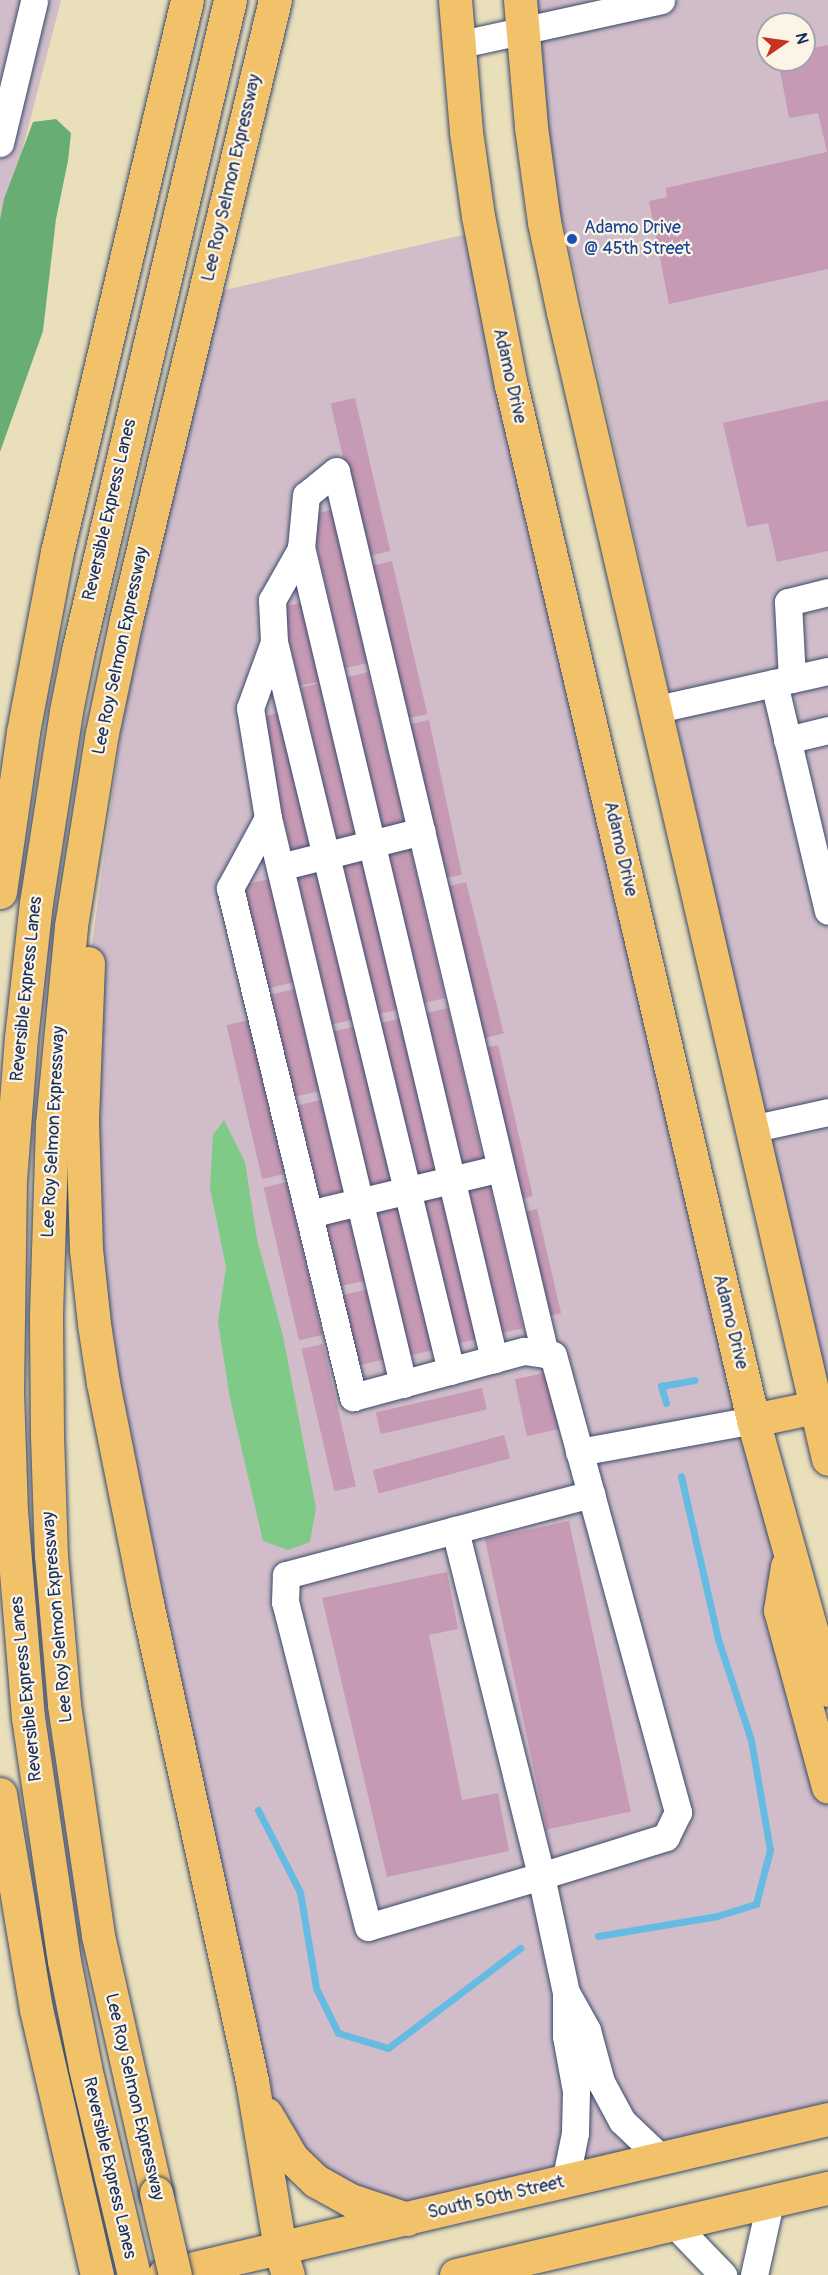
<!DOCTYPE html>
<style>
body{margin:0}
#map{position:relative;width:828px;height:2275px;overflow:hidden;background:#eadfbb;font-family:Pangolin,sans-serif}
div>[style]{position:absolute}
.industrial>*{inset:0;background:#d1bdc9}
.green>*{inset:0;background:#80ca87}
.forest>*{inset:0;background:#68ae74}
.stream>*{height:7px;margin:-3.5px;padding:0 3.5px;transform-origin:3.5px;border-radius:3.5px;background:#66bbe2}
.building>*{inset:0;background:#c699b4;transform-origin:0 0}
.roads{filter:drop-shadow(0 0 2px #3a496c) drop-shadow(0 0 2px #3a496c)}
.minor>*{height:27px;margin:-13.5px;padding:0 13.5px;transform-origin:13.5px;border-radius:13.5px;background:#fff}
.major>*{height:33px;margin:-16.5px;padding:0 16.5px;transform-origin:16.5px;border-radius:16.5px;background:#f2c26a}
.highway>*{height:33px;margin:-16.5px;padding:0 16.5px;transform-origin:16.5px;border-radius:16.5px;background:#f2c26a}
.bridges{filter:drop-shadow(0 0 2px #3a496c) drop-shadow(0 0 2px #3a496c)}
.highway-bridge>*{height:33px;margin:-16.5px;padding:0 16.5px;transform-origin:16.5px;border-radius:16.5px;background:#f2c26a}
.dots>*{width:16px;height:16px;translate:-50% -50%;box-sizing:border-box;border:3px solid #fcf5e5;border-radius:50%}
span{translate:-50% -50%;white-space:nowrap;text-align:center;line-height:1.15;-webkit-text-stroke:4.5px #fcf5e5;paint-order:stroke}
.street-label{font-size:18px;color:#1b2f5e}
.transit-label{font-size:18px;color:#164399}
.left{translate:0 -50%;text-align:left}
.north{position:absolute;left:756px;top:12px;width:60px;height:60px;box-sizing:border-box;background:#fcf5e5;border:2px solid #a2a6af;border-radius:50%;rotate:77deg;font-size:16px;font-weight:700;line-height:24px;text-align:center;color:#1b2f5e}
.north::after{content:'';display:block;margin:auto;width:21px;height:27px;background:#c8321e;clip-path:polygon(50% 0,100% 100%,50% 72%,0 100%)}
</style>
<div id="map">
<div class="industrial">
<div style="clip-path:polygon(0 0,61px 0,0 237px)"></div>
<div style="clip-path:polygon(517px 0,618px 0,517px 23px)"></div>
<div style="clip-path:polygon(evenodd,679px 0,828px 0,828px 1395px,578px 285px,518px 40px,679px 0,768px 24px,804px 24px,804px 60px,768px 60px,768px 24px)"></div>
<div style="clip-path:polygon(471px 233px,828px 1747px,828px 2122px,378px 2209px,307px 2160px,273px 2103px,141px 1506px,107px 1309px,89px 1139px,87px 981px,124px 710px,212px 293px)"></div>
</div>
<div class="green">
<div style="clip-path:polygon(224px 1120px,245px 1162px,257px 1239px,283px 1336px,316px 1508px,310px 1542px,288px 1550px,263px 1541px,230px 1399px,218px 1322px,226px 1267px,210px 1188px,213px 1135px)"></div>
</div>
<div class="forest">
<div style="clip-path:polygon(56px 119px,71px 133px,68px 161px,56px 219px,43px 331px,0 452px,0 220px,4px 199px,33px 122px)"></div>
</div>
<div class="stream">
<div style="left:666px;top:1403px;width:18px;rotate:-106deg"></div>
<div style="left:661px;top:1386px;width:34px;rotate:-10deg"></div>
<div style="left:258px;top:1810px;width:92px;rotate:62.9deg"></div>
<div style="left:300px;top:1892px;width:97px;rotate:80.5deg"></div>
<div style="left:316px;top:1988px;width:50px;rotate:63.9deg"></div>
<div style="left:338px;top:2033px;width:52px;rotate:16.7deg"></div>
<div style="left:388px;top:2048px;width:166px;rotate:-37.1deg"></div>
<div style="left:598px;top:1936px;width:121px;rotate:-9.5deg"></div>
<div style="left:717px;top:1916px;width:41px;rotate:-17.1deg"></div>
<div style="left:756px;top:1904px;width:56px;rotate:-75.5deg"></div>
<div style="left:770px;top:1850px;width:112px;rotate:-99.8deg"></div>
<div style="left:751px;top:1740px;width:106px;rotate:-108.1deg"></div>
<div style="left:718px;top:1639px;width:167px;rotate:-102.8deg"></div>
</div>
<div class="building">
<div style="clip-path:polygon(828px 45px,828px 269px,669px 304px,649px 201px,667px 197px,666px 188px,827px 152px,818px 113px,789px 118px,778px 60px,804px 60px,804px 50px)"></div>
<div style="left:355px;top:398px;width:157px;height:25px;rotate:77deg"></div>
<div style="clip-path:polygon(828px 400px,828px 551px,777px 562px,768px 523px,747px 527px,723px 423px)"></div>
<div style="left:332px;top:510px;width:157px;height:23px;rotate:77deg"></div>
<div style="left:392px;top:561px;width:157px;height:24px;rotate:77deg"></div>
<div style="left:305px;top:602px;width:81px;height:23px;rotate:78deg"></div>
<div style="left:368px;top:672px;width:155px;height:24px;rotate:76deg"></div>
<div style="left:325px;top:682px;width:158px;height:25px;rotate:77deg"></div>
<div style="left:282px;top:712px;width:137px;height:24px;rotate:76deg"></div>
<div style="left:429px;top:720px;width:158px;height:24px;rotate:78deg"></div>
<div style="left:410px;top:846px;width:156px;height:23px;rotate:77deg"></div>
<div style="left:365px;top:856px;width:157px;height:23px;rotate:77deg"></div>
<div style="left:320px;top:867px;width:156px;height:24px;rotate:77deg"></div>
<div style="left:274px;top:878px;width:106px;height:34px;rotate:77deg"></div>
<div style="left:466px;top:882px;width:156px;height:24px;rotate:76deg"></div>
<div style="left:299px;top:988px;width:105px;height:34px;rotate:77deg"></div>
<div style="left:448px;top:1008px;width:156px;height:24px;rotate:77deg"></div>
<div style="left:402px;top:1018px;width:156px;height:23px;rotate:77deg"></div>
<div style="left:249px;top:1020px;width:158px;height:23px;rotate:77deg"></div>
<div style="left:358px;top:1026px;width:158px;height:25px;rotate:78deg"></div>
<div style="left:498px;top:1045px;width:155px;height:16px;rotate:77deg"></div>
<div style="left:325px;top:1099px;width:94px;height:33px;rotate:77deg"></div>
<div style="left:489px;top:1181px;width:151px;height:25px;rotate:77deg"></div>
<div style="left:287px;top:1182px;width:157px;height:24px;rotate:77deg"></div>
<div style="left:443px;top:1193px;width:150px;height:24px;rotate:77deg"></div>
<div style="left:399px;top:1204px;width:150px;height:25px;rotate:77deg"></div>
<div style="left:537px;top:1209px;width:107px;height:17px;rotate:77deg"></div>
<div style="left:351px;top:1215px;width:67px;height:32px;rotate:77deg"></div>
<div style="left:369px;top:1289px;width:72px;height:31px;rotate:77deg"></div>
<div style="left:323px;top:1344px;width:146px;height:22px;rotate:77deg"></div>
<div style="left:549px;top:1372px;width:58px;height:35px;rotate:78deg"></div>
<div style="left:482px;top:1388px;width:22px;height:109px;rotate:77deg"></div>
<div style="left:504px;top:1435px;width:24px;height:136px;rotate:75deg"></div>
<div style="left:569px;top:1521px;width:297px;height:86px;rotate:78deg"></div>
<div style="clip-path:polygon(447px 1572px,458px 1629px,429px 1635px,462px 1800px,498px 1793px,509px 1851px,387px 1877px,322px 1598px)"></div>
</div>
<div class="roads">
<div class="minor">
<div style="left:457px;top:45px;width:209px;rotate:-12.4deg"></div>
<div style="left:0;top:143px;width:146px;rotate:-76.5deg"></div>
<div style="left:301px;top:547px;width:835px;rotate:76.63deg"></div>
<div style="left:274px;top:642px;width:750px;rotate:76.35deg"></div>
<div style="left:792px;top:679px;width:77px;rotate:-93deg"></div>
<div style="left:788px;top:602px;width:41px;rotate:-14deg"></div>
<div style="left:774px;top:683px;width:234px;rotate:76.7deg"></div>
<div style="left:653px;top:710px;width:179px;rotate:-12.6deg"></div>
<div style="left:787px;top:740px;width:42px;rotate:-13.7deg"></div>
<div style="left:268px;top:818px;width:582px;rotate:76.58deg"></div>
<div style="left:280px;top:867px;width:146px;rotate:-14.2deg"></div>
<div style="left:751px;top:1129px;width:79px;rotate:-12.4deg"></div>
<div style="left:309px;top:1214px;width:197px;rotate:-13.5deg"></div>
<div style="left:545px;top:1354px;width:907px;rotate:-103.32deg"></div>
<div style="left:336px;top:471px;width:38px;rotate:141deg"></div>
<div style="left:306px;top:495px;width:54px;rotate:95.3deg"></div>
<div style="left:301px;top:549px;width:59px;rotate:119.6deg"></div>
<div style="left:272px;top:600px;width:42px;rotate:87.3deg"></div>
<div style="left:274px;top:642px;width:70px;rotate:110deg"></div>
<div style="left:250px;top:708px;width:111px;rotate:80.7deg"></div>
<div style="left:268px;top:818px;width:80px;rotate:118.5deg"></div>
<div style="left:230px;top:888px;width:524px;rotate:76.41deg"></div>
<div style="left:353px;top:1397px;width:177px;rotate:-15.1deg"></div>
<div style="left:524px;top:1351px;width:29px;rotate:8deg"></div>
<div style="left:553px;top:1355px;width:474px;rotate:74.7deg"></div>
<div style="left:678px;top:1812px;width:28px;rotate:116deg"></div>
<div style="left:666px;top:1837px;width:131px;rotate:162.7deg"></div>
<div style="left:541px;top:1876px;width:120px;rotate:77.9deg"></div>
<div style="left:566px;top:1993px;width:43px;rotate:90deg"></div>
<div style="left:566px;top:2036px;width:56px;rotate:79.7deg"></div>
<div style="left:576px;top:2091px;width:42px;rotate:91.4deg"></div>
<div style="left:575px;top:2133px;width:50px;rotate:101.5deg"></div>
<div style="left:579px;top:1452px;width:177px;rotate:-10.4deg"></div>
<div style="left:455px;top:1530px;width:357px;rotate:76deg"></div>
<div style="left:541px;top:1876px;width:180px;rotate:163.6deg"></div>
<div style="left:368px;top:1927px;width:335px;rotate:-104.3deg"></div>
<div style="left:285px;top:1602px;width:27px;rotate:-88deg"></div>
<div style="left:286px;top:1575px;width:175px;rotate:-14.9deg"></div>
<div style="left:455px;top:1530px;width:141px;rotate:-14.8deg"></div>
<div style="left:567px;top:1994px;width:41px;rotate:60.9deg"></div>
<div style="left:587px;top:2030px;width:54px;rotate:74.9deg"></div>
<div style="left:601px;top:2082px;width:44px;rotate:61.7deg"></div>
<div style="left:622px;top:2121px;width:57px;rotate:43.6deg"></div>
<div style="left:674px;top:2224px;width:71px;rotate:46.1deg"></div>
<div style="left:754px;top:2275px;width:75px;rotate:-77.6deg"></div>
</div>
<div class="major">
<div style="left:455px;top:0;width:132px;rotate:85.2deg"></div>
<div style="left:466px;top:132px;width:85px;rotate:81.9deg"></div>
<div style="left:478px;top:216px;width:172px;rotate:79deg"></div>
<div style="left:511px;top:385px;width:1063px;rotate:76.84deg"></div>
<div style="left:753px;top:1420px;width:280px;rotate:74.5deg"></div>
<div style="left:520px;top:0;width:127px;rotate:85deg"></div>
<div style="left:531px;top:127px;width:96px;rotate:82.2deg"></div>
<div style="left:544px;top:222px;width:92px;rotate:78.1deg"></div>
<div style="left:563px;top:312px;width:1177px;rotate:76.99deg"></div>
<div style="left:753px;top:1420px;width:64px;rotate:-11.7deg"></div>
<div style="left:787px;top:1566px;width:45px;rotate:99deg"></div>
<div style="left:780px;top:1610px;width:183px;rotate:74.8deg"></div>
<div style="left:164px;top:2275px;width:682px;rotate:-13.22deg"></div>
<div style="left:456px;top:2275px;width:382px;rotate:-13.2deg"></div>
</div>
<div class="highway">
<div style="left:0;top:892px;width:162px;rotate:-81.8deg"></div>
<div style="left:23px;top:732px;width:183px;rotate:-79.3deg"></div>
<div style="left:57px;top:552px;width:567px;rotate:-76.75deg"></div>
<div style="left:88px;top:963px;width:158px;rotate:92.2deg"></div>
<div style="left:82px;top:1121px;width:128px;rotate:88.2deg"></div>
<div style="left:86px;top:1249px;width:75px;rotate:83.9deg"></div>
<div style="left:94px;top:1324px;width:60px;rotate:81.3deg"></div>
<div style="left:103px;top:1383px;width:224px;rotate:78.7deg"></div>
<div style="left:147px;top:1603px;width:489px;rotate:77.6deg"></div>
<div style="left:252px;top:2081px;width:170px;rotate:80.5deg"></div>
<div style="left:280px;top:2249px;width:27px;rotate:73deg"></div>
<div style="left:0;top:1794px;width:218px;rotate:80.5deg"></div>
<div style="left:36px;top:2009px;width:273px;rotate:77.1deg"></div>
<div style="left:266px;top:2114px;width:51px;rotate:59.4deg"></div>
<div style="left:292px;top:2158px;width:33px;rotate:44deg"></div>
<div style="left:316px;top:2181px;width:39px;rotate:29deg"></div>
<div style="left:350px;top:2200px;width:60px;rotate:18.4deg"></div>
<div style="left:156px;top:2193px;width:264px;rotate:-102.7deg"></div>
<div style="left:98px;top:1935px;width:233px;rotate:-98.4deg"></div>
<div style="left:64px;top:1704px;width:149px;rotate:-95deg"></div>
<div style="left:51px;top:1556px;width:121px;rotate:-91.9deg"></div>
<div style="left:47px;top:1435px;width:120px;rotate:-90.5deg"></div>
<div style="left:46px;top:1315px;width:191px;rotate:-88.2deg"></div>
<div style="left:52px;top:1124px;width:199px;rotate:-84.5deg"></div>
<div style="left:71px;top:926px;width:195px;rotate:-80.9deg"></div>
<div style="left:102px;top:733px;width:116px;rotate:-78deg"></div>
<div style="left:126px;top:620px;width:638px;rotate:-76.49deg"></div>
<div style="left:134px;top:2275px;width:214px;rotate:-103.3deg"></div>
<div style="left:85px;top:2067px;width:108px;rotate:-101.2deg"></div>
<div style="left:64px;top:1961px;width:246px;rotate:-98.4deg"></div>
<div style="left:28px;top:1718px;width:207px;rotate:-94.7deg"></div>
<div style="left:11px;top:1512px;width:121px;rotate:-91.9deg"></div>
<div style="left:7px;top:1391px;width:211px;rotate:-89.2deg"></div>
<div style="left:10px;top:1180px;width:142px;rotate:-85.6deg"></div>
<div style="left:21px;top:1038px;width:136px;rotate:-83.7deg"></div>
<div style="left:36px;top:903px;width:194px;rotate:-81.1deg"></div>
<div style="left:66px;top:711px;width:61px;rotate:-78.7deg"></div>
<div style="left:78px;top:651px;width:669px;rotate:-76.86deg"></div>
</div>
</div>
<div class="bridges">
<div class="highway-bridge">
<div style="left:156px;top:2193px;width:84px;rotate:77deg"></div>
</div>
</div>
<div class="dots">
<div style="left:572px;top:239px;background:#1a4fb4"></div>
</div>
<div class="street-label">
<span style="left:232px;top:178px;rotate:-77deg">Lee Roy Selmon Expressway</span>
<span style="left:509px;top:376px;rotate:77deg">Adamo Drive</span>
<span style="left:110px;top:510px;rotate:-77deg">Reversible Express Lanes</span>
<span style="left:121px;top:651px;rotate:-78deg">Lee Roy Selmon Expressway</span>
<span style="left:620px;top:849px;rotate:77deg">Adamo Drive</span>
<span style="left:27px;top:989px;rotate:-84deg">Reversible Express Lanes</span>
<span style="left:54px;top:1132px;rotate:-87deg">Lee Roy Selmon Expressway</span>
<span style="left:730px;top:1322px;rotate:76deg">Adamo Drive</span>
<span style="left:58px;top:1617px;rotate:-95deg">Lee Roy Selmon Expressway</span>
<span style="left:27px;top:1689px;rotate:-96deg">Reversible Express Lanes</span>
<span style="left:134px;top:2097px;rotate:77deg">Lee Roy Selmon Expressway</span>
<span style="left:109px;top:2168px;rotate:77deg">Reversible Express Lanes</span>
<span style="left:496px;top:2198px;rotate:-13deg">South 50th Street</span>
</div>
<div class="transit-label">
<span class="left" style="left:584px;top:239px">Adamo Drive<br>@ 45th Street</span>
</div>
<div class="north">N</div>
</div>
